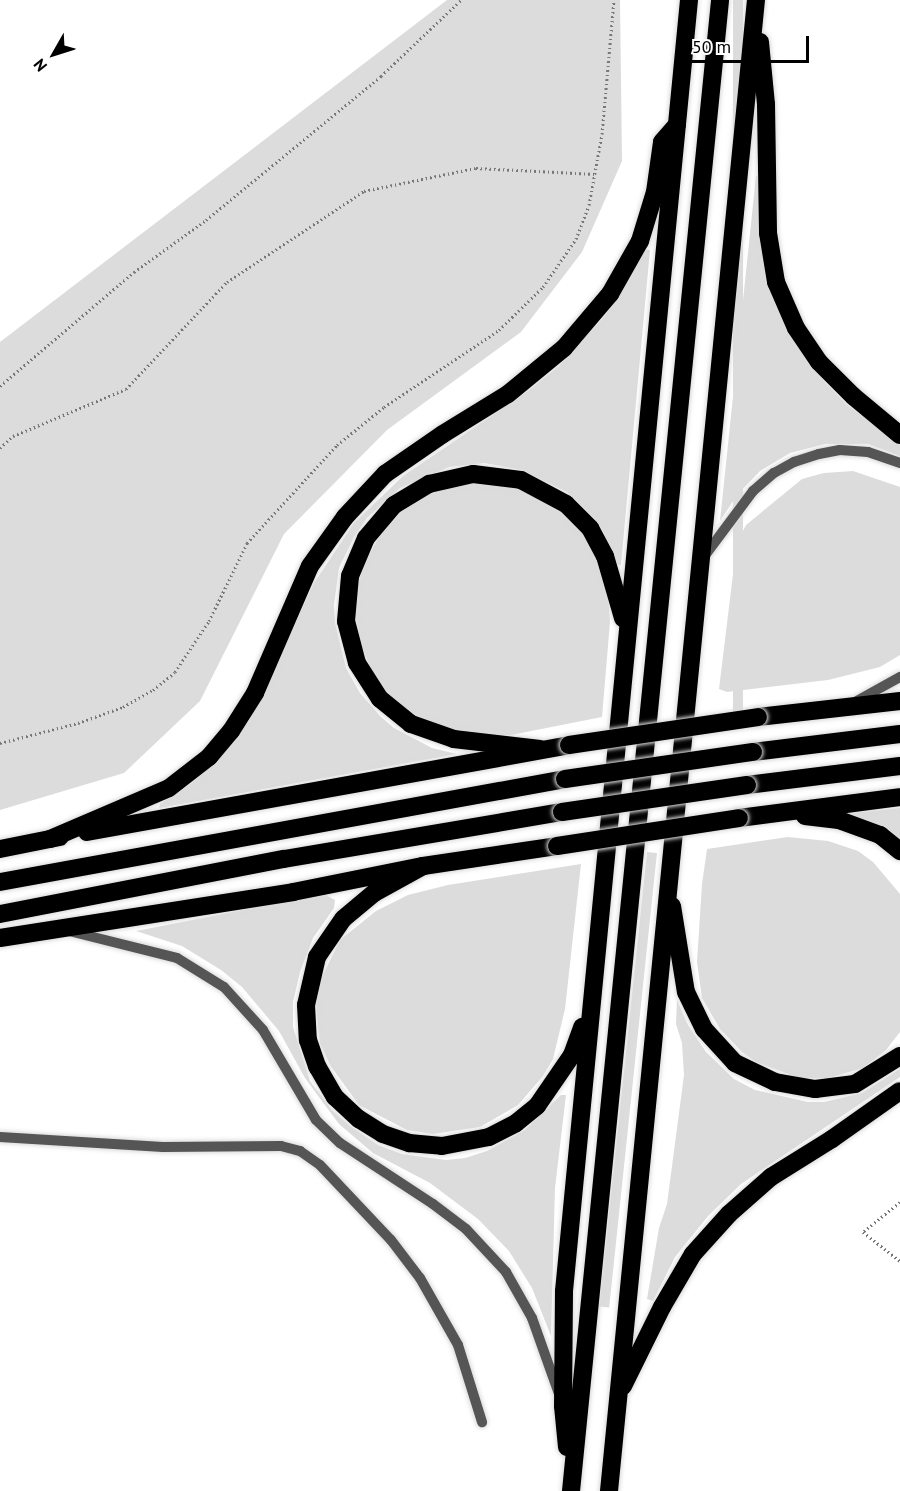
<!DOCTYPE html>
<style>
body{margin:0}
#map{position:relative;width:900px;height:1491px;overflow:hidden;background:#fff;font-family:"PT Sans",sans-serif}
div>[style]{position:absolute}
.green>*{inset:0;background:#dcdcdc;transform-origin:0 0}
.path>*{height:3px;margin-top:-1.5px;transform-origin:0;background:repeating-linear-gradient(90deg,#777 0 1.5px,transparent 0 4.5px)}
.roads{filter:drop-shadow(0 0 2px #dbdbdb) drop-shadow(0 0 2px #dbdbdb)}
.lane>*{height:10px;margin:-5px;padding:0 5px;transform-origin:5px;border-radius:5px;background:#555}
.highway>*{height:18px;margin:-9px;padding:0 9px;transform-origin:9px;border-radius:9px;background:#000}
.bridges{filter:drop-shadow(0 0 2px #dbdbdb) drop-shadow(0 0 2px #dbdbdb)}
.highway-bridge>*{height:18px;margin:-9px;padding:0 9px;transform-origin:9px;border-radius:9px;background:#000}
span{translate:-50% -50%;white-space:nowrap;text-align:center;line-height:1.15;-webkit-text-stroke:4.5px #fff;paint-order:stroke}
.north{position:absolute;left:24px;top:24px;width:60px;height:60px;-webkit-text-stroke:4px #fff;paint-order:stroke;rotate:231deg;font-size:16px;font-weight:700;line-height:24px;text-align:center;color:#000}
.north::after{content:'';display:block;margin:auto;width:21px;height:27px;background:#000;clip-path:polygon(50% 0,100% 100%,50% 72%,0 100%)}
.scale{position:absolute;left:681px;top:36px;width:128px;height:27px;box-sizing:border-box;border:3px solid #000;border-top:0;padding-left:8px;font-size:18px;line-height:21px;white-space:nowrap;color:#000;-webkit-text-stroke:4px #fff;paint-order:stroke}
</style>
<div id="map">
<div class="green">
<div style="clip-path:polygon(447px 0,620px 0,622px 161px,582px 252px,521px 332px,387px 430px,284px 534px,200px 701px,124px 773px,0 810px,0 342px)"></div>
<div style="left:733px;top:0;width:10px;height:713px"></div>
<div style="clip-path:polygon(756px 176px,759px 177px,797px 345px,824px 381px,846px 404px,900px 445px,900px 456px,868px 444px,825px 444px,790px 453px,760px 471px,737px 495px,720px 521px)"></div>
<div style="clip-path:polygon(642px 250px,650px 250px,621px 565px,618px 565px,602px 529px,567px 492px,522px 470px,484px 463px,449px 467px,400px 488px,367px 518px,354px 537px,339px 568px,334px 605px,335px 623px,346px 668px,360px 693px,381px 717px,394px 728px,432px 748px,457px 754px,159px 808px,160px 804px,192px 783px,213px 764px,249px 721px,314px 583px,354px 523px,403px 476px,528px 391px,559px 366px,604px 317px,620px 294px)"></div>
<div style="clip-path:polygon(853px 471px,900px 487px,900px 655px,880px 667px,828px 680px,727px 692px,719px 689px,733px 574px,739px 539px,746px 525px,802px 479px,824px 473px)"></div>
<div style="clip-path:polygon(466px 483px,506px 485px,530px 491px,560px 509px,585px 536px,600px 564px,608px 594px,610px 622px,602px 717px,511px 735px,473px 735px,445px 729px,421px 720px,403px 708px,386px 692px,372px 672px,361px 644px,355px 614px,357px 587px,366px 560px,381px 534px,402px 511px,430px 494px)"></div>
<div style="clip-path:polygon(900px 808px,900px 840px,866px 820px,853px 816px,853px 813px)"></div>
<div style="clip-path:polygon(788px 837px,828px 841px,858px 851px,873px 862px,900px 894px,900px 1032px,886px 1050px,863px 1068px,828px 1078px,799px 1078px,756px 1062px,742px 1052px,720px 1029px,702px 998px,697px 962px,702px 884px,707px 849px)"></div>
<div style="left:647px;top:852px;width:10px;height:457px;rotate:6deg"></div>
<div style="clip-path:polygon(581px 864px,565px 1009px,553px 1059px,543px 1076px,518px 1105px,480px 1127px,433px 1134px,407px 1130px,359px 1105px,330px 1065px,320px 1043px,318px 1027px,316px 1003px,320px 981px,340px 940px,376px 911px,408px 895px,448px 885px)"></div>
<div style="clip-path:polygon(324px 894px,335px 900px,334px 908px,313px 938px,300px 972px,293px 1002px,293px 1027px,310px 1081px,332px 1110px,350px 1126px,378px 1145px,402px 1154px,446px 1160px,465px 1158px,487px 1151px,525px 1130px,561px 1095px,566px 1095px,555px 1188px,551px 1336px,532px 1288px,509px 1251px,478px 1219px,430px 1183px,373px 1153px,339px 1124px,305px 1078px,279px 1031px,242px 987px,221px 970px,182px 946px,136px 931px)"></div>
<div style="clip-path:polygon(677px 1000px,688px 1025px,706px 1052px,734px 1079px,755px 1090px,808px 1102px,824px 1102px,862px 1093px,900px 1069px,900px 1077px,741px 1184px,708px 1216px,675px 1257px,653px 1301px,647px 1299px,659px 1228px,667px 1204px,684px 1075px,682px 1043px,676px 1024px)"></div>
</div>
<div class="path">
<div style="left:0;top:386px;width:176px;rotate:-40.4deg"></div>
<div style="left:134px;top:272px;width:89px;rotate:-35.8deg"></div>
<div style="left:206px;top:220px;width:227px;rotate:-39.4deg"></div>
<div style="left:381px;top:76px;width:110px;rotate:-43.5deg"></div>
<div style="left:0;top:448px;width:18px;rotate:-43deg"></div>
<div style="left:13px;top:436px;width:122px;rotate:-22.6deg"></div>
<div style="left:126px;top:389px;width:147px;rotate:-46.7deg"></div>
<div style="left:227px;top:282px;width:164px;rotate:-33.6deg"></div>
<div style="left:364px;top:191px;width:114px;rotate:-11.6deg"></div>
<div style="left:476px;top:168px;width:119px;rotate:2.9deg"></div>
<div style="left:0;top:743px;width:81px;rotate:-14.4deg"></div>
<div style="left:78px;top:723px;width:48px;rotate:-19.6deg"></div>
<div style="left:123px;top:707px;width:34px;rotate:-30deg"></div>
<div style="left:153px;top:690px;width:28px;rotate:-39deg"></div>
<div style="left:175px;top:672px;width:61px;rotate:-56.3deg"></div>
<div style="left:209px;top:621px;width:87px;rotate:-64deg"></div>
<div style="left:247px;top:543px;width:133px;rotate:-47.4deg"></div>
<div style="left:337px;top:445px;width:60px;rotate:-39deg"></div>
<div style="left:384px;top:407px;width:138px;rotate:-33.8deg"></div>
<div style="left:499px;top:330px;width:62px;rotate:-44.3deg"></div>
<div style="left:543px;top:287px;width:58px;rotate:-55.5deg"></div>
<div style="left:576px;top:239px;width:36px;rotate:-69deg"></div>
<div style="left:589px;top:205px;width:72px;rotate:-79.6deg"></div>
<div style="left:602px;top:134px;width:135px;rotate:-84.9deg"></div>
<div style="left:900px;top:1202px;width:48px;rotate:141deg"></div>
<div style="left:863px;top:1232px;width:47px;rotate:38.1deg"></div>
</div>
<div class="roads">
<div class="lane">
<div style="left:703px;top:558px;width:84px;rotate:-53.3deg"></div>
<div style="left:753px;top:491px;width:28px;rotate:-41deg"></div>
<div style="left:774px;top:473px;width:23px;rotate:-29deg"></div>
<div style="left:794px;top:462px;width:26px;rotate:-18deg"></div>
<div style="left:819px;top:454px;width:21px;rotate:-11deg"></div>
<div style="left:840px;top:450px;width:28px;rotate:4deg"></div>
<div style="left:868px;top:452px;width:34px;rotate:19deg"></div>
<div style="left:853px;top:703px;width:54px;rotate:-29deg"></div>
<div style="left:69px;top:931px;width:111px;rotate:14deg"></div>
<div style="left:177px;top:958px;width:55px;rotate:31.7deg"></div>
<div style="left:224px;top:987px;width:58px;rotate:47.8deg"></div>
<div style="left:263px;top:1030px;width:104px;rotate:59.5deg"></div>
<div style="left:316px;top:1120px;width:33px;rotate:44deg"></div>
<div style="left:340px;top:1143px;width:111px;rotate:33.3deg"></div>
<div style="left:433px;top:1204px;width:41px;rotate:37.1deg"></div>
<div style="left:466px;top:1229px;width:59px;rotate:47.1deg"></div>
<div style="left:506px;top:1272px;width:53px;rotate:60.5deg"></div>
<div style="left:532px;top:1318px;width:81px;rotate:70.4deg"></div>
<div style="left:0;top:1137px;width:163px;rotate:3.5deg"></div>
<div style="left:163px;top:1147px;width:118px;rotate:-0.5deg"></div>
<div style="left:281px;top:1146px;width:20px;rotate:15deg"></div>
<div style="left:300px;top:1151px;width:24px;rotate:35deg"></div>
<div style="left:320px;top:1165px;width:103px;rotate:46.6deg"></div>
<div style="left:391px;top:1240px;width:48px;rotate:52.7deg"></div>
<div style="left:420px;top:1278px;width:77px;rotate:60.4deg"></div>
<div style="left:458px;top:1345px;width:81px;rotate:72.7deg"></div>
</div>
<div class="highway">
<div style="left:760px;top:42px;width:62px;rotate:84.5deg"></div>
<div style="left:766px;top:104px;width:129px;rotate:89.1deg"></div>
<div style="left:768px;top:233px;width:50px;rotate:80.7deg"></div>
<div style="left:776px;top:282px;width:50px;rotate:66.5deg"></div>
<div style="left:796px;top:328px;width:41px;rotate:55.9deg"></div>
<div style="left:819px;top:362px;width:48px;rotate:45deg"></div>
<div style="left:853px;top:396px;width:61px;rotate:39.7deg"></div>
<div style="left:758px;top:717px;width:143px;rotate:-6.4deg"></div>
<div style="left:540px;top:749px;width:87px;rotate:-173.4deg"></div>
<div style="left:454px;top:739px;width:46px;rotate:-160.8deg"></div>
<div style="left:411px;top:724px;width:40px;rotate:-141deg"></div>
<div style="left:380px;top:699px;width:43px;rotate:-122.6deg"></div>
<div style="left:357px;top:663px;width:43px;rotate:-104.7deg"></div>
<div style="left:346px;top:621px;width:45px;rotate:-84.9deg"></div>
<div style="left:350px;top:576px;width:41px;rotate:-67.2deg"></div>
<div style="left:366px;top:538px;width:43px;rotate:-49.7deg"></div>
<div style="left:394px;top:505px;width:41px;rotate:-31deg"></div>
<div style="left:429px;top:484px;width:45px;rotate:-12.8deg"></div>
<div style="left:473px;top:474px;width:48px;rotate:7.1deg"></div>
<div style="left:521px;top:480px;width:51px;rotate:28.1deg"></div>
<div style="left:566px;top:504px;width:34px;rotate:45deg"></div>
<div style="left:590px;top:528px;width:32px;rotate:62deg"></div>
<div style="left:605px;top:556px;width:65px;rotate:73.8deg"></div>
<div style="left:753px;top:752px;width:148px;rotate:-7deg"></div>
<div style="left:747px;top:785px;width:154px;rotate:-7.1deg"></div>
<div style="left:805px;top:816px;width:34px;rotate:7deg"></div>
<div style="left:839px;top:820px;width:44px;rotate:20.1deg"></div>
<div style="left:880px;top:835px;width:26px;rotate:39deg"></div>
<div style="left:739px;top:818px;width:162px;rotate:-7.4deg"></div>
<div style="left:87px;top:832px;width:490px;rotate:-10.2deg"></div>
<div style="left:50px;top:839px;width:129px;rotate:-23.2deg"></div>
<div style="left:169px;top:788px;width:51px;rotate:-37.8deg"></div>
<div style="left:209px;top:757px;width:34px;rotate:-50deg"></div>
<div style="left:231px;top:731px;width:45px;rotate:-57.7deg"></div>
<div style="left:255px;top:693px;width:138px;rotate:-66.6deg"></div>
<div style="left:310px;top:566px;width:60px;rotate:-54.5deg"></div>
<div style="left:345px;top:517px;width:59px;rotate:-47.1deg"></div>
<div style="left:385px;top:474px;width:70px;rotate:-34.6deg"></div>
<div style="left:443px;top:434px;width:76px;rotate:-31.6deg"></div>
<div style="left:508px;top:394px;width:72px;rotate:-39.4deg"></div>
<div style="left:564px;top:348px;width:71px;rotate:-49.6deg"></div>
<div style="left:610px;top:294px;width:61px;rotate:-60.5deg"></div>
<div style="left:640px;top:241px;width:51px;rotate:-73deg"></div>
<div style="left:655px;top:192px;width:50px;rotate:-82deg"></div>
<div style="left:662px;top:142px;width:23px;rotate:-49deg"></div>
<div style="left:0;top:849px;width:61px;rotate:-11.3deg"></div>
<div style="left:423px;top:866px;width:56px;rotate:151.1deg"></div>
<div style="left:374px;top:893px;width:40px;rotate:140deg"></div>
<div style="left:343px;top:919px;width:46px;rotate:124.4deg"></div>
<div style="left:317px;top:957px;width:49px;rotate:102.9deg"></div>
<div style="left:306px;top:1005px;width:35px;rotate:87deg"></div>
<div style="left:308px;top:1040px;width:28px;rotate:71deg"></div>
<div style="left:317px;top:1066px;width:36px;rotate:60deg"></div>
<div style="left:335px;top:1097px;width:33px;rotate:43deg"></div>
<div style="left:359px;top:1119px;width:28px;rotate:32deg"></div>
<div style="left:383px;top:1134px;width:28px;rotate:19deg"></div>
<div style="left:409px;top:1143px;width:33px;rotate:5deg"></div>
<div style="left:442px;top:1146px;width:48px;rotate:-10.8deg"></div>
<div style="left:489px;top:1137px;width:30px;rotate:-27deg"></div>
<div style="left:516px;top:1123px;width:27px;rotate:-39deg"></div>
<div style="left:537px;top:1106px;width:62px;rotate:-55.5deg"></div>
<div style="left:572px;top:1055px;width:30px;rotate:-70deg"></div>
<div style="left:0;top:882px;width:574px;rotate:-10.33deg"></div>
<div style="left:672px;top:906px;width:87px;rotate:80.8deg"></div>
<div style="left:686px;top:992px;width:41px;rotate:64.1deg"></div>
<div style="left:704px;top:1029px;width:46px;rotate:47.6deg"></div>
<div style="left:735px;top:1063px;width:44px;rotate:25.4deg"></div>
<div style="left:775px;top:1082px;width:41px;rotate:9.9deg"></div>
<div style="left:815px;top:1089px;width:40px;rotate:-7.1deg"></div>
<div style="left:855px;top:1084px;width:53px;rotate:-31.9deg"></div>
<div style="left:0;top:914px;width:289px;rotate:-11deg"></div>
<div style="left:284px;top:859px;width:282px;rotate:-9.6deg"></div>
<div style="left:0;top:938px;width:297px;rotate:-8.9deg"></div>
<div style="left:293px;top:892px;width:133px;rotate:-11.3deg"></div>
<div style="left:423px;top:866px;width:135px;rotate:-8.5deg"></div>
<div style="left:623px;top:1386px;width:88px;rotate:-63.7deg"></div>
<div style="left:662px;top:1307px;width:61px;rotate:-59.7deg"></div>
<div style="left:693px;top:1254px;width:54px;rotate:-48deg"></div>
<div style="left:729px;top:1214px;width:56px;rotate:-41.4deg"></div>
<div style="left:771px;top:1177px;width:72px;rotate:-31.9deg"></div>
<div style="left:832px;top:1139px;width:83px;rotate:-35.2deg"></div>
<div style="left:567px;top:1447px;width:41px;rotate:-95.6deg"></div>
<div style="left:563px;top:1406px;width:115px;rotate:-89.5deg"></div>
<div style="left:564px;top:1291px;width:1297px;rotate:-84.47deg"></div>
<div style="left:571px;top:1491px;width:1498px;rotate:-84.29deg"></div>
<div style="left:609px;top:1491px;width:1498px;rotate:-84.37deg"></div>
</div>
</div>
<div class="bridges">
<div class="highway-bridge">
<div style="left:569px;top:745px;width:191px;rotate:-8.4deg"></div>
<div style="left:565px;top:779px;width:190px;rotate:-8.2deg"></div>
<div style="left:562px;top:812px;width:187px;rotate:-8.3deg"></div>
<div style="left:557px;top:846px;width:184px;rotate:-8.7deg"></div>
</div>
</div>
<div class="north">N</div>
<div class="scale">50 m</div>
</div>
